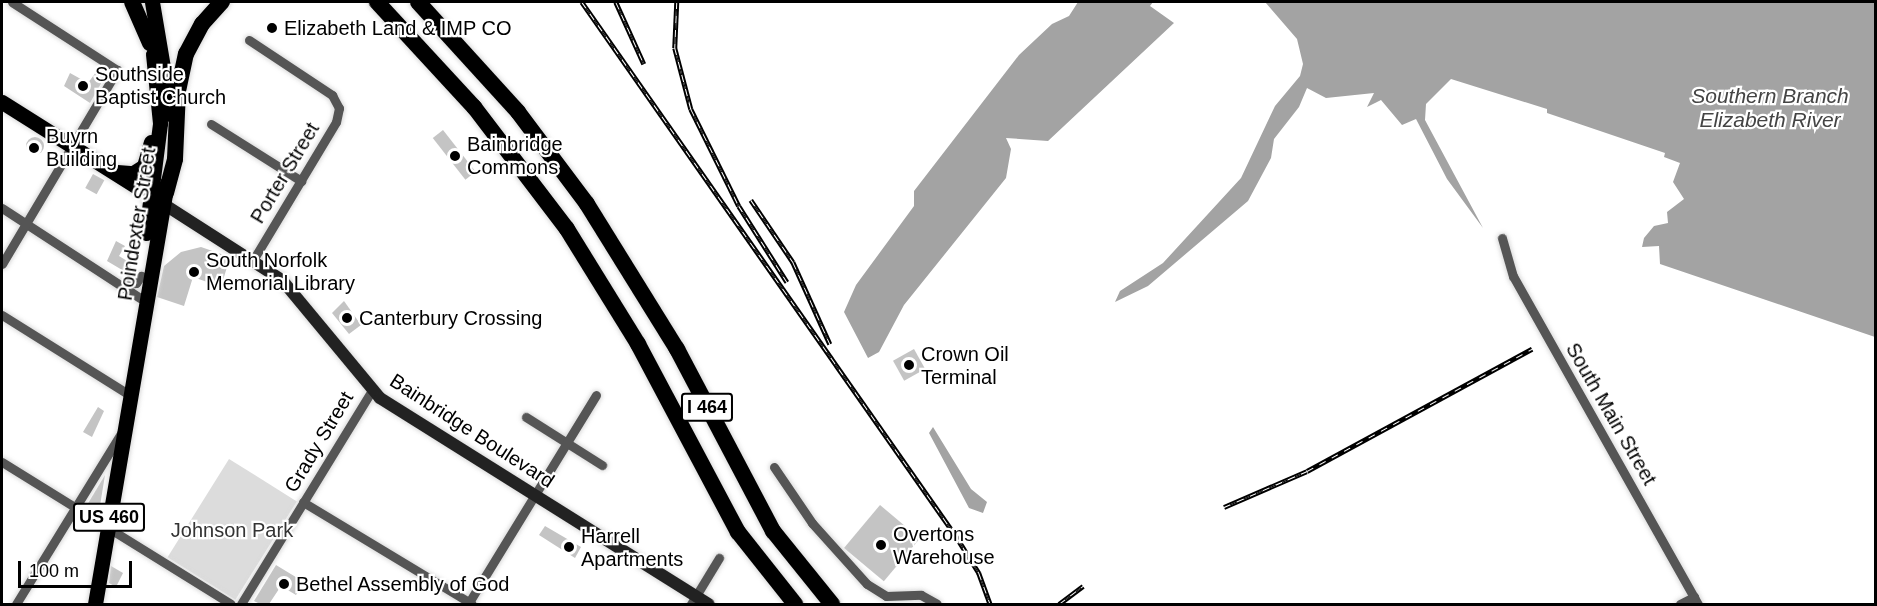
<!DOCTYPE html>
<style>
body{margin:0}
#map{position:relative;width:1877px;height:606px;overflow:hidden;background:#fff;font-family:Helvetica,sans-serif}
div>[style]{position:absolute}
.green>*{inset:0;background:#dcdcdc;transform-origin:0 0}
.water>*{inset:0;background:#a3a3a3}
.building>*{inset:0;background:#c4c4c4;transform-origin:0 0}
.round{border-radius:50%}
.roads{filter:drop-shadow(0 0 2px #dbdbdb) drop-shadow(0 0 2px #dbdbdb)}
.street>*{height:9px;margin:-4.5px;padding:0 4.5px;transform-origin:4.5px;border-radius:4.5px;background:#555}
.secondary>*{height:12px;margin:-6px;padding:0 6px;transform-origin:6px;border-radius:6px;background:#222}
.primary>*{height:15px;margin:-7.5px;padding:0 7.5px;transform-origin:7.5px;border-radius:7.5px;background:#000}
.highway>*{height:16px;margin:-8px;padding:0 8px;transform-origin:8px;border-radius:8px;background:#000}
.rail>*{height:4.5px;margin-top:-2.25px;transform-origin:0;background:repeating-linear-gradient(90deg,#fff 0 7px,#000 0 14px);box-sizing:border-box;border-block:2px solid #000}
.dots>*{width:16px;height:16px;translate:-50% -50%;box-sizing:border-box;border:3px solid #fff;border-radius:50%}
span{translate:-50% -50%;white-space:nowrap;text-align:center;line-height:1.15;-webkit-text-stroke:4.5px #fff;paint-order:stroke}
.shield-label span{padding:2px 4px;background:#fff;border:2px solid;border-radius:4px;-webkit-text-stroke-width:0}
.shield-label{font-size:18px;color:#000;font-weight:700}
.poi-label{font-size:20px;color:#000}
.left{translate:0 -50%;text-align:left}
.street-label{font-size:20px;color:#000}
.park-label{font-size:20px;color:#333}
.water-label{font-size:21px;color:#444;font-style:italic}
.frame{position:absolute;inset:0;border:3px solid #000;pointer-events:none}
.scale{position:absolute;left:18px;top:561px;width:114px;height:27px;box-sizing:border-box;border:3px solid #000;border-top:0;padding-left:8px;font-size:18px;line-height:21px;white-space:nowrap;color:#000;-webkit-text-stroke:4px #fff;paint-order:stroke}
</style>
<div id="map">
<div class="green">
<div style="left:229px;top:459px;width:80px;height:116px;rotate:32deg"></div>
</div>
<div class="water">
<div style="clip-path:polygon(1078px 2px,1153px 2px,1150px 6px,1174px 23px,1048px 141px,1006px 138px,1011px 149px,1006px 178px,904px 305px,879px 352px,868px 358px,844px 312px,856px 285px,914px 206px,914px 191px,1019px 55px,1052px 24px,1069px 16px)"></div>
<div style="clip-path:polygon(1265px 2px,1875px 2px,1875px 337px,1660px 264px,1659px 246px,1642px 247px,1644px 238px,1654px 226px,1668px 223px,1667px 212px,1684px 199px,1673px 182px,1680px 163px,1664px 157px,1665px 153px,1547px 113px,1547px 109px,1451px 79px,1426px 104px,1425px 120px,1483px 228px,1447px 179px,1416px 119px,1402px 125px,1381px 100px,1367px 107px,1374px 93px,1326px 98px,1307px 88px,1299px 107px,1274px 139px,1271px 158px,1248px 201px,1148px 286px,1115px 302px,1120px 291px,1163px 263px,1241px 178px,1275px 106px,1300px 76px,1303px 64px,1297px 39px)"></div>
<div style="clip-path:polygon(933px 427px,971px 489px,987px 502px,983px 513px,969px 508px,929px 433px)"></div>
</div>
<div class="building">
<div style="clip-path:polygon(99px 68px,107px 73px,90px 103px,64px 86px,70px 73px,88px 83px)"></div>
<div style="left:443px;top:130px;width:53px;height:13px;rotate:52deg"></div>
<div class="round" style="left:26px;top:137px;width:18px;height:18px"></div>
<div style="left:93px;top:174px;width:13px;height:16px;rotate:29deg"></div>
<div style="clip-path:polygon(116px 241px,125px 246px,119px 256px,132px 264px,129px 274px,107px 261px)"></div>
<div style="clip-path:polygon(201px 247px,230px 257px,221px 287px,193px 277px,184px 306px,157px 297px,164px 266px,181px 252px)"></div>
<div style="clip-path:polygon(344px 301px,361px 325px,349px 334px,332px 313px)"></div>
<div style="left:914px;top:349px;width:23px;height:24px;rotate:61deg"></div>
<div style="clip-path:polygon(98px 407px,104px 411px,92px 437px,83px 432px)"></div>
<div style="clip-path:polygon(105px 475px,99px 512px,87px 505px)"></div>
<div style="left:880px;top:505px;width:52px;height:56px;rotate:40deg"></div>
<div style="clip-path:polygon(545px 526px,581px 547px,575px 558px,539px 535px)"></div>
<div style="clip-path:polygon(276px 565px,304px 582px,296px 595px,281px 586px,269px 604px,260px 604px,254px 601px)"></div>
<div style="clip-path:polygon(111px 566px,123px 573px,116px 587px,109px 583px)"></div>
</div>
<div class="roads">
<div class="street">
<div style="left:249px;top:40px;width:100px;rotate:33.5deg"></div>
<div style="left:332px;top:95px;width:15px;rotate:62deg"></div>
<div style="left:339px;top:108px;width:14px;rotate:102deg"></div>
<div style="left:336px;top:122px;width:161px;rotate:121deg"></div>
<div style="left:211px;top:124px;width:107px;rotate:32.3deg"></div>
<div style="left:2px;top:208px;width:165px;rotate:33.1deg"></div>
<div style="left:1502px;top:238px;width:40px;rotate:74deg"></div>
<div style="left:1513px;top:276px;width:377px;rotate:60.6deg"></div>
<div style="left:2px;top:264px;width:226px;rotate:-59.3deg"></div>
<div style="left:117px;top:70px;width:125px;rotate:-147.1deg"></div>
<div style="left:124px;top:284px;width:12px;rotate:-5deg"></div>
<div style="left:136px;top:283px;width:9px;rotate:-54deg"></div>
<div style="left:2px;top:315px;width:149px;rotate:32.1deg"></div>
<div style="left:526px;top:417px;width:90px;rotate:32.3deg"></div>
<div style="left:2px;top:462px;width:269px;rotate:31.8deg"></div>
<div style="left:774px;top:467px;width:68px;rotate:55.8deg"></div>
<div style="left:812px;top:523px;width:82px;rotate:48deg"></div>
<div style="left:867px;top:584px;width:22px;rotate:32deg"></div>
<div style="left:886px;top:596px;width:35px;rotate:-2deg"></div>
<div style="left:921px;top:595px;width:18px;rotate:29deg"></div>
<div style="left:303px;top:502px;width:197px;rotate:31.1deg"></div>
<div style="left:16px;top:604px;width:201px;rotate:-58.4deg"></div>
<div style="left:241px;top:604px;width:251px;rotate:-58.5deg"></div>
<div style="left:468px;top:604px;width:245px;rotate:-58.5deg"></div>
<div style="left:691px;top:604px;width:54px;rotate:-58.7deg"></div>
<div style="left:1680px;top:604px;width:16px;rotate:-27deg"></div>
</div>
<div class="secondary">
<div style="left:162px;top:203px;width:143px;rotate:32.7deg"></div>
<div style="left:282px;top:280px;width:153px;rotate:50.3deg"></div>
<div style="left:380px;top:398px;width:388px;rotate:32.1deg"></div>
</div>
<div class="primary">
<div style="left:152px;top:2px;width:114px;rotate:80.4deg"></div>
<div style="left:2px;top:102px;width:182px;rotate:32.2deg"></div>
<div style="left:117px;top:172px;width:16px;rotate:4deg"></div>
<div style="left:133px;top:173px;width:13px;rotate:-32deg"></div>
<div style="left:144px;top:166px;width:25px;rotate:-74deg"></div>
<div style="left:146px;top:233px;width:111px;rotate:-82.7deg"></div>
<div style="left:160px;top:123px;width:69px;rotate:-95.8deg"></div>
<div style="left:95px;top:604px;width:427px;rotate:-80.3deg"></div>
</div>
<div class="highway">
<div style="left:132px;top:2px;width:45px;rotate:66.3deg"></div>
<div style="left:377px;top:2px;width:143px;rotate:47.3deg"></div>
<div style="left:474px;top:107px;width:153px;rotate:52.7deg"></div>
<div style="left:567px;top:229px;width:135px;rotate:58.3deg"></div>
<div style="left:638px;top:344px;width:213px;rotate:62deg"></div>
<div style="left:738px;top:532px;width:92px;rotate:51.6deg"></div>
<div style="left:418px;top:2px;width:149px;rotate:47.7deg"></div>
<div style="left:518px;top:112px;width:115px;rotate:53.1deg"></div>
<div style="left:587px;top:204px;width:171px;rotate:58.2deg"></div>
<div style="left:677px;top:349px;width:206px;rotate:62.2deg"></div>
<div style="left:773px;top:531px;width:94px;rotate:51.1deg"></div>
<div style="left:166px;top:193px;width:35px;rotate:-75deg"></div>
<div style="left:175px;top:159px;width:68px;rotate:-87.5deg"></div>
<div style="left:178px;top:91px;width:38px;rotate:-78deg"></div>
<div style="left:186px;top:54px;width:34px;rotate:-62deg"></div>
<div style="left:202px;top:24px;width:30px;rotate:-48deg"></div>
</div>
</div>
<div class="rail">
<div style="left:582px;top:2px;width:652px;rotate:54.99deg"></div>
<div style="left:956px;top:536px;width:44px;rotate:58.1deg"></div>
<div style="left:979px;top:573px;width:33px;rotate:70deg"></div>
<div style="left:616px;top:2px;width:68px;rotate:65.7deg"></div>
<div style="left:677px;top:2px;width:46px;rotate:92.5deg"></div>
<div style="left:675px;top:48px;width:63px;rotate:75.3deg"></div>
<div style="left:691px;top:109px;width:108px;rotate:63.7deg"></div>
<div style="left:739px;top:206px;width:90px;rotate:57.7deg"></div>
<div style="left:751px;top:200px;width:75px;rotate:55.9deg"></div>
<div style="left:793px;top:262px;width:90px;rotate:65.7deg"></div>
<div style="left:1224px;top:507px;width:90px;rotate:-23.4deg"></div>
<div style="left:1307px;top:471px;width:256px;rotate:-28.5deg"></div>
<div style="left:1059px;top:604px;width:30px;rotate:-37deg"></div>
</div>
<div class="dots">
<div style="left:272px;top:28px;background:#000"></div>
<div style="left:83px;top:86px;background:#000"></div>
<div style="left:34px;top:148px;background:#000"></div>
<div style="left:455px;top:156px;background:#000"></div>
<div style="left:194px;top:272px;background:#000"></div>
<div style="left:347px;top:318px;background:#000"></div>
<div style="left:909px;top:365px;background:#000"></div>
<div style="left:881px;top:545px;background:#000"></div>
<div style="left:569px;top:547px;background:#000"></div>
<div style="left:284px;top:584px;background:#000"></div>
</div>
<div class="shield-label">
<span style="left:707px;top:407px">I 464</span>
<span style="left:109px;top:517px">US 460</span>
</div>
<div class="poi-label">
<span class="left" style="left:284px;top:28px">Elizabeth Land &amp; IMP CO</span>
<span class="left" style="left:95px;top:86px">Southside<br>Baptist Church</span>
<span class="left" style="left:46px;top:148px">Buyrn<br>Building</span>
<span class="left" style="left:467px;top:156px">Bainbridge<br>Commons</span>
<span class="left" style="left:206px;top:272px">South Norfolk<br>Memorial Library</span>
<span class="left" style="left:359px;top:318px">Canterbury Crossing</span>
<span class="left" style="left:921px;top:366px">Crown Oil<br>Terminal</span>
<span class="left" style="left:893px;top:546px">Overtons<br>Warehouse</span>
<span class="left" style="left:581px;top:548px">Harrell<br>Apartments</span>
<span class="left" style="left:296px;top:584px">Bethel Assembly of God</span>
</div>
<div class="street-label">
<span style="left:285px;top:173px;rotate:-59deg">Porter Street</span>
<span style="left:137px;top:224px;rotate:-81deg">Poindexter Street</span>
<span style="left:1611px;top:414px;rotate:60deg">South Main Street</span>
<span style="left:472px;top:431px;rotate:33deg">Bainbridge Boulevard</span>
<span style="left:319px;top:442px;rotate:-59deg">Grady Street</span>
</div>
<div class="park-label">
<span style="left:232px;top:530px">Johnson Park</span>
</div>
<div class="water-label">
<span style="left:1770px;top:108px">Southern Branch<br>Elizabeth River</span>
</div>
<div class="frame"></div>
<div class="scale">100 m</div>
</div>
